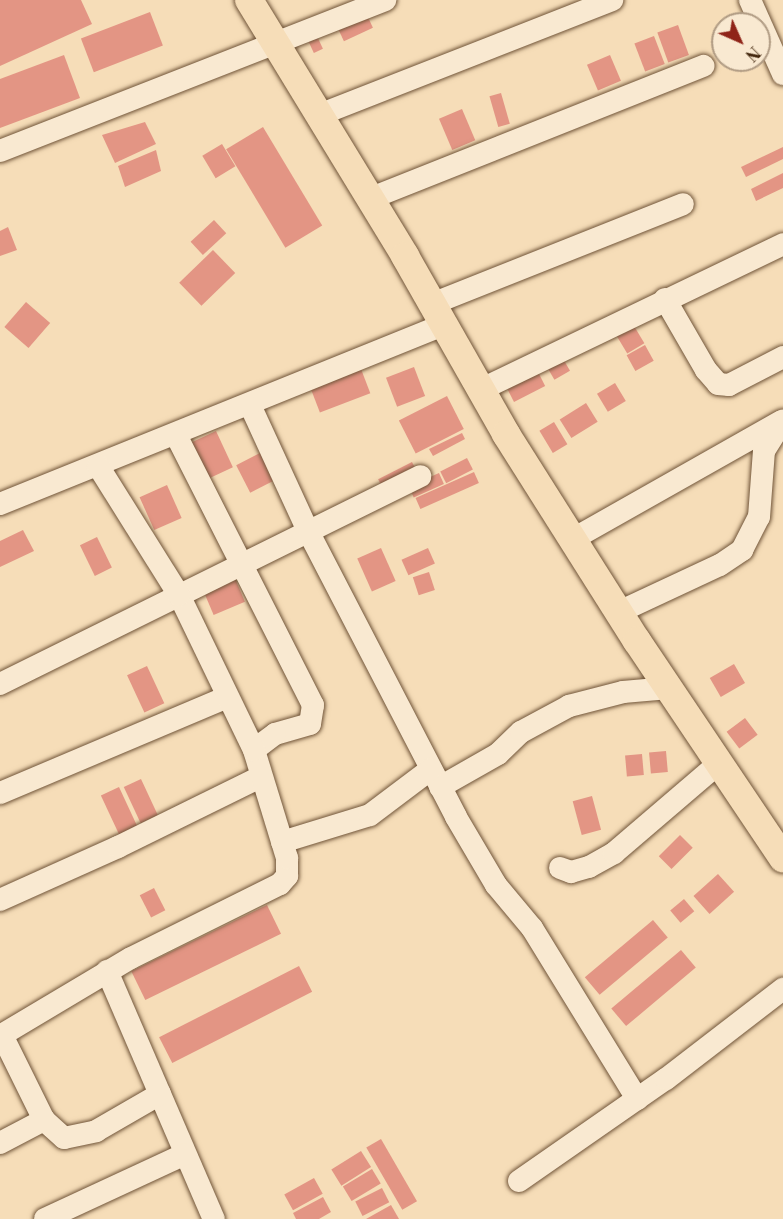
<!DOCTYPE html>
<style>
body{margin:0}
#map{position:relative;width:783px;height:1219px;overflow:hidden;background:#f6ddb8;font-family:"Libre Bodoni",serif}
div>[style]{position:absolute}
.building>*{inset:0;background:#e39584;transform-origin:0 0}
.roads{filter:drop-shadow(0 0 2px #705438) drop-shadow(0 0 2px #705438)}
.minor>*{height:22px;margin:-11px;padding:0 11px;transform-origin:11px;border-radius:11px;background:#f9e9d1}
.major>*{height:28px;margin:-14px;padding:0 14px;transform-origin:14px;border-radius:14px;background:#f6ddb8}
span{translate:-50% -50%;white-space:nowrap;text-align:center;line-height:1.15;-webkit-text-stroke:4.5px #f9e9d1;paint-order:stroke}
.north{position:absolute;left:711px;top:12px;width:60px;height:60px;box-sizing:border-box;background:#f9e9d1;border:2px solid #b09b83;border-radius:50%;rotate:135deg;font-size:16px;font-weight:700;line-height:24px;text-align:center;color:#43270e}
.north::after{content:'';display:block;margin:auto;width:21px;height:27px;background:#8f2418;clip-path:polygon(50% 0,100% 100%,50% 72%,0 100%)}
</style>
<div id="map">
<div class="building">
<div style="clip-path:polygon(0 0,81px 0,92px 24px,0 66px)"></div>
<div style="left:150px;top:12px;width:36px;height:74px;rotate:69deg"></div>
<div style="left:367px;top:15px;width:14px;height:32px;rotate:65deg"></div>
<div style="left:678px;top:25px;width:32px;height:22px;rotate:70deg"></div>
<div style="left:317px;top:36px;width:14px;height:10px;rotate:65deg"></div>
<div style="left:654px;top:36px;width:30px;height:21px;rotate:69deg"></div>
<div style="clip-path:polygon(64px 55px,80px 98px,0 128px,0 79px)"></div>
<div style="left:610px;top:55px;width:28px;height:25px;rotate:67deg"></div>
<div style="left:501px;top:93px;width:32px;height:12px;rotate:74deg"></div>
<div style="left:462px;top:109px;width:34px;height:25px;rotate:67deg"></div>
<div style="clip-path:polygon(145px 122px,156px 144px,115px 163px,102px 135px)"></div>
<div style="left:263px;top:127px;width:115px;height:43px;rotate:59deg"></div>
<div style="left:222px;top:144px;width:26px;height:23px;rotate:59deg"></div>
<div style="clip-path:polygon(783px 147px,783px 159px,746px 177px,741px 167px)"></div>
<div style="clip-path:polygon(156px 150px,161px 171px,125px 187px,118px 166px)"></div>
<div style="clip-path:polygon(783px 173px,783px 188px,756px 201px,751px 189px)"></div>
<div style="left:214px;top:220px;width:18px;height:32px;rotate:47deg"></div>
<div style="clip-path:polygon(8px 227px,17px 250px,0 256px,0 231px)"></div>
<div style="left:213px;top:250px;width:32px;height:47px;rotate:46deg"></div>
<div style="left:26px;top:302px;width:32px;height:33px;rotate:41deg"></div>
<div style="left:631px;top:321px;width:26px;height:20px;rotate:59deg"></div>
<div style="left:645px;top:345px;width:18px;height:21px;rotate:61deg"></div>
<div style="left:562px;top:357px;width:16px;height:18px;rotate:60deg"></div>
<div style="left:414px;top:367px;width:31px;height:30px;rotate:69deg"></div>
<div style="left:361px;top:369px;width:26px;height:54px;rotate:69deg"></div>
<div style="left:537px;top:370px;width:18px;height:35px;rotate:63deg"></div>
<div style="left:615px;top:383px;width:21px;height:21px;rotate:59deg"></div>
<div style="left:447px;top:396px;width:37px;height:54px;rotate:63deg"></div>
<div style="left:586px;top:403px;width:22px;height:31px;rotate:58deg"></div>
<div style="left:554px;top:422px;width:26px;height:17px;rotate:59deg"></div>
<div style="left:216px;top:431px;width:40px;height:29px;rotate:65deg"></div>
<div style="clip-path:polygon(462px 433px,465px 439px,433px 456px,429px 449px)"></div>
<div style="left:262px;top:452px;width:31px;height:29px;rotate:63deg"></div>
<div style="left:467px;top:458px;width:13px;height:30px;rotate:63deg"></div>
<div style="left:412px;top:462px;width:11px;height:38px;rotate:63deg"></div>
<div style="left:474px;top:472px;width:12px;height:64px;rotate:66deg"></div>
<div style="left:439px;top:473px;width:12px;height:33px;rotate:66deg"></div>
<div style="left:167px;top:485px;width:36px;height:30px;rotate:66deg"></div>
<div style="clip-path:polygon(23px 530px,34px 551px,0 567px,0 541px)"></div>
<div style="left:97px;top:537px;width:34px;height:19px;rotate:64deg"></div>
<div style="left:381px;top:548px;width:36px;height:26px;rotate:66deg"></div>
<div style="left:428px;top:548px;width:17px;height:29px;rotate:66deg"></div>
<div style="left:429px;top:572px;width:19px;height:17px;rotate:72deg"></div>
<div style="left:234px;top:576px;width:28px;height:34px;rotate:67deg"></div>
<div style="left:734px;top:664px;width:22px;height:28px;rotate:60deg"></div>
<div style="left:147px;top:666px;width:41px;height:22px;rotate:65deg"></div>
<div style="left:745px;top:718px;width:21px;height:23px;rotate:53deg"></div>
<div style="left:666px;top:751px;width:21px;height:17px;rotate:85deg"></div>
<div style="left:642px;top:754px;width:21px;height:17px;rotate:85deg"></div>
<div style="left:141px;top:779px;width:40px;height:19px;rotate:65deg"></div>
<div style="left:119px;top:787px;width:44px;height:20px;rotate:65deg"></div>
<div style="left:592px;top:796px;width:35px;height:20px;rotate:75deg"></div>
<div style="left:680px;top:835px;width:18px;height:30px;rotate:45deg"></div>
<div style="left:718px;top:874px;width:24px;height:33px;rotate:48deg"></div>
<div style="left:154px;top:888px;width:25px;height:16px;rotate:63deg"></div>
<div style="left:684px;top:899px;width:16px;height:18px;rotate:50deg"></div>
<div style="left:267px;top:905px;width:32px;height:151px;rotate:64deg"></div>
<div style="left:653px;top:920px;width:23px;height:89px;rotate:50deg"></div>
<div style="left:681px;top:950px;width:23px;height:91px;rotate:50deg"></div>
<div style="left:299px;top:966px;width:29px;height:157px;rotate:63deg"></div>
<div style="left:381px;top:1139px;width:72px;height:17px;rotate:60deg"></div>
<div style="left:361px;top:1151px;width:19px;height:35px;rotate:58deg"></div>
<div style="left:372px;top:1169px;width:17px;height:34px;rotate:59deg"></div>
<div style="left:314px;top:1178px;width:18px;height:34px;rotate:61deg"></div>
<div style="left:382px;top:1188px;width:16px;height:30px;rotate:63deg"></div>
<div style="clip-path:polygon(323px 1197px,331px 1212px,319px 1219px,296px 1219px,293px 1213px)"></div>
<div style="clip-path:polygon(391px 1205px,399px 1219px,366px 1219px)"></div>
</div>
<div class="roads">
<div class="minor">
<div style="left:750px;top:0;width:81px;rotate:66deg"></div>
<div style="left:319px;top:115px;width:315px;rotate:-21.4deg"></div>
<div style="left:0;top:151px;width:414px;rotate:-21.4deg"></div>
<div style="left:369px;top:199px;width:360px;rotate:-21.7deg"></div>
<div style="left:665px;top:299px;width:82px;rotate:60deg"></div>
<div style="left:706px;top:370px;width:18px;rotate:49deg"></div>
<div style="left:718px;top:384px;width:11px;rotate:5deg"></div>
<div style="left:729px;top:385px;width:61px;rotate:-27.4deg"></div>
<div style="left:432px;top:304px;width:270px;rotate:-21.7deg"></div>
<div style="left:480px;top:390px;width:336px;rotate:-25.7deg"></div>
<div style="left:250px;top:405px;width:139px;rotate:65.3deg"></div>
<div style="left:308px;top:531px;width:322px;rotate:62.6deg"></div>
<div style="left:456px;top:817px;width:79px;rotate:59.5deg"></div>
<div style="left:496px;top:885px;width:56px;rotate:50.1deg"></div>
<div style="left:532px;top:928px;width:201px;rotate:58.4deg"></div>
<div style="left:176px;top:435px;width:303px;rotate:63.1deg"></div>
<div style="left:313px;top:705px;width:19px;rotate:99deg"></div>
<div style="left:310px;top:724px;width:36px;rotate:164deg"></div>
<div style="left:275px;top:734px;width:26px;rotate:143deg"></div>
<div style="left:0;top:504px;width:479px;rotate:-22deg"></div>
<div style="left:573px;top:539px;width:238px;rotate:-29.5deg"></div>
<div style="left:619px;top:612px;width:111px;rotate:-25deg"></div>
<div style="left:720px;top:565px;width:27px;rotate:-34deg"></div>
<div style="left:742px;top:550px;width:37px;rotate:-63deg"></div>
<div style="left:759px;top:517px;width:66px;rotate:-85.7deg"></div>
<div style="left:764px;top:451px;width:36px;rotate:-58deg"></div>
<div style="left:0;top:684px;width:469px;rotate:-26.3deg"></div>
<div style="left:440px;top:787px;width:67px;rotate:-29.6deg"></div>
<div style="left:498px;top:754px;width:32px;rotate:-44deg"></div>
<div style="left:521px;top:732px;width:55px;rotate:-28.4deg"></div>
<div style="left:569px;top:706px;width:56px;rotate:-14.5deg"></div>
<div style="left:623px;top:692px;width:46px;rotate:-5deg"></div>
<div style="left:0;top:793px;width:246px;rotate:-22.9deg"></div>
<div style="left:282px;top:842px;width:92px;rotate:-17.1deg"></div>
<div style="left:370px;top:815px;width:76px;rotate:-37deg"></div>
<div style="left:560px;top:868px;width:12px;rotate:20deg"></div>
<div style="left:571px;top:872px;width:19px;rotate:-16deg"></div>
<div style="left:589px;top:867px;width:29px;rotate:-29deg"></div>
<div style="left:614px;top:853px;width:138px;rotate:-40.6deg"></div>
<div style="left:0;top:900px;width:129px;rotate:-24.2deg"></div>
<div style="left:118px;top:847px;width:158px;rotate:-26.2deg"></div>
<div style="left:107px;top:971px;width:270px;rotate:66.7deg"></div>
<div style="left:2px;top:1035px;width:95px;rotate:63.7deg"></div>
<div style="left:44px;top:1120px;width:27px;rotate:42deg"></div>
<div style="left:64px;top:1138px;width:33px;rotate:-12deg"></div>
<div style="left:96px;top:1131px;width:74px;rotate:-30deg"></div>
<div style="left:0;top:1036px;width:152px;rotate:-30.8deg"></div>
<div style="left:131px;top:958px;width:166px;rotate:-26.4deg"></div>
<div style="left:280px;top:884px;width:11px;rotate:-49deg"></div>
<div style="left:287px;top:876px;width:18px;rotate:-90deg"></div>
<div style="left:287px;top:858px;width:113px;rotate:-107deg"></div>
<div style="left:254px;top:750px;width:172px;rotate:-115.8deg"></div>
<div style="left:179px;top:595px;width:152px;rotate:-122.1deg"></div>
<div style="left:0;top:1143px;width:50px;rotate:-27.6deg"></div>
<div style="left:519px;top:1181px;width:179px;rotate:-34.8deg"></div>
<div style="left:666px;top:1079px;width:148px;rotate:-37.6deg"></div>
<div style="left:45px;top:1219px;width:154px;rotate:-24.9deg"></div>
</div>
<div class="major">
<div style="left:249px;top:0;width:300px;rotate:58.6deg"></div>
<div style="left:405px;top:256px;width:205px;rotate:60.4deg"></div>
<div style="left:506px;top:434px;width:245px;rotate:57.7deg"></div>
<div style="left:637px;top:641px;width:262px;rotate:56.1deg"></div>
</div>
</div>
<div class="north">N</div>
</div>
